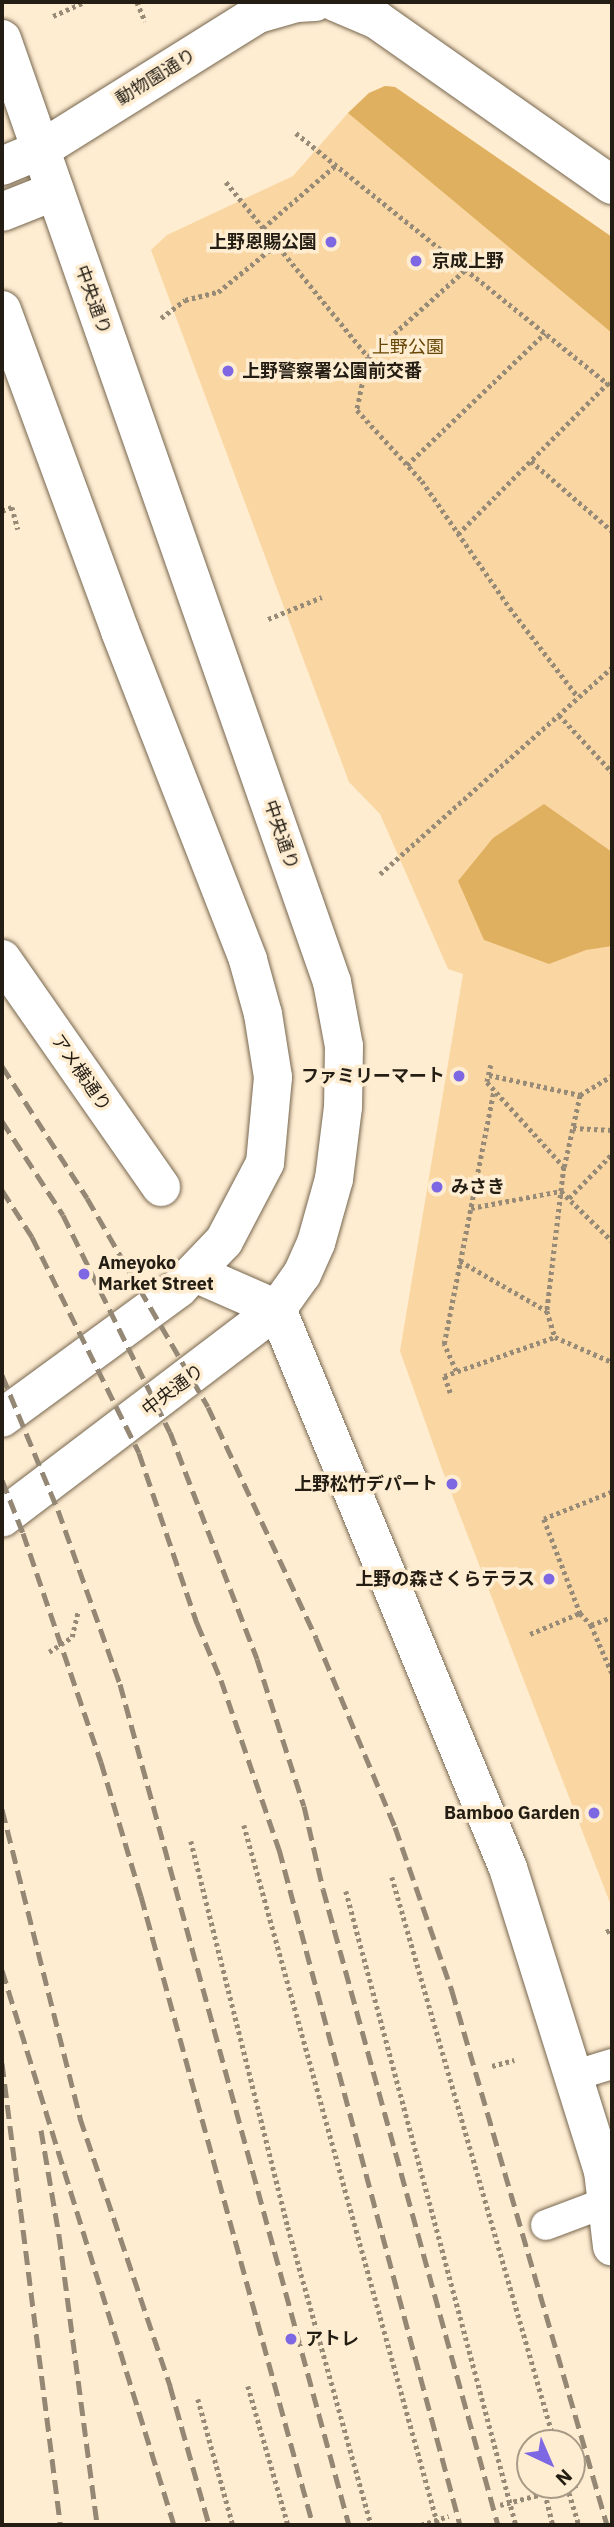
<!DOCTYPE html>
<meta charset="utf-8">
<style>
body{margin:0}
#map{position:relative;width:614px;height:2527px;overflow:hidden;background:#ffedd2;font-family:"IBM Plex Sans","Noto Sans JP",sans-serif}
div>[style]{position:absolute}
.green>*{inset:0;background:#fad7a2}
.forest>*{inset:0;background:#e0b061}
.path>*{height:4.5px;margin-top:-2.25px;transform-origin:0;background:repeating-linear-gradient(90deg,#978b78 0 3.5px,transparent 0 7px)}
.roads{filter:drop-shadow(0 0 2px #76664e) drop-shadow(0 0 2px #76664e)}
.lane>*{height:30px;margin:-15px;padding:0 15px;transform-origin:15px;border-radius:15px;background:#fff}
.street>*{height:38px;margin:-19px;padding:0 19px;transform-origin:19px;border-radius:19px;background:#fff}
.secondary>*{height:38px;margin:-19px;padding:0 19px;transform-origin:19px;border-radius:19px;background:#fff}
.rail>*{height:5px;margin-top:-2.5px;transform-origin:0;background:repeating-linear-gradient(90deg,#948875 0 14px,transparent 0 21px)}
.dots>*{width:19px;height:19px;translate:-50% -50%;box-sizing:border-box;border:4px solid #ffedd2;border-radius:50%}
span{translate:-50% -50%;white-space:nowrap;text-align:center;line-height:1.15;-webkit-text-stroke:7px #ffedd2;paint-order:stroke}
.street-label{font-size:18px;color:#231d13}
.poi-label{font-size:18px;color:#231d13;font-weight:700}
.right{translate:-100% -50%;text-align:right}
.left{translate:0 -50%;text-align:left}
.park-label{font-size:18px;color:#664604}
.frame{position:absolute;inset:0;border:4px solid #231d13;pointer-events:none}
.north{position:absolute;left:516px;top:2429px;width:70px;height:70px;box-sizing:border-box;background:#ffedd2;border:2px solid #a79a86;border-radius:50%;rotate:136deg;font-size:19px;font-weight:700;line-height:28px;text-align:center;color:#231d13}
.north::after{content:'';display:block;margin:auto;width:24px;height:32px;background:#7e67e3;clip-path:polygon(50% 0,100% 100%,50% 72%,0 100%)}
</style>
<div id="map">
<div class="green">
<div style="clip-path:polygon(385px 86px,395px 87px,612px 237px,612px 1908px,442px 1469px,400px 1351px,463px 974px,448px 969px,380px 814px,349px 782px,151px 250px,167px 235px,293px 176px,348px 113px,369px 93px)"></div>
</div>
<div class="forest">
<div style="clip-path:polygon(385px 86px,395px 87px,612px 237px,612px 333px,348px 113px,369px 93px)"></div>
<div style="clip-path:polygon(544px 804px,612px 852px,612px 946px,586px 950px,549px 964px,484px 940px,458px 881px,493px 838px)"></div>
</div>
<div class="path">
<div style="left:137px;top:2px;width:21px;rotate:67deg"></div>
<div style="left:53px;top:16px;width:35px;rotate:-24deg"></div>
<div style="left:296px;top:133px;width:405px;rotate:38.8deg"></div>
<div style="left:226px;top:182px;width:225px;rotate:50.9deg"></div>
<div style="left:368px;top:357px;width:54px;rotate:101.7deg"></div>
<div style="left:357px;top:410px;width:96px;rotate:47.5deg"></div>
<div style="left:422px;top:481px;width:155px;rotate:55.3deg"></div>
<div style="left:510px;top:608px;width:112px;rotate:52.6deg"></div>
<div style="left:263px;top:228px;width:96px;rotate:-40.8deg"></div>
<div style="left:161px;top:318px;width:30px;rotate:-37deg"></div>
<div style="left:185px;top:300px;width:34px;rotate:-14deg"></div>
<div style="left:218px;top:292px;width:76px;rotate:-39.1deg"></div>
<div style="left:368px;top:357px;width:132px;rotate:-41.9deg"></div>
<div style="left:531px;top:461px;width:107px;rotate:40.8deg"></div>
<div style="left:407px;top:465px;width:191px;rotate:-43.7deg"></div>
<div style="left:2px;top:511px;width:11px;rotate:-22deg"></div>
<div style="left:12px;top:507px;width:23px;rotate:75deg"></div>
<div style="left:458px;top:534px;width:213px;rotate:-45.2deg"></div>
<div style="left:268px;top:619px;width:58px;rotate:-22.2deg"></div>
<div style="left:559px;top:715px;width:78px;rotate:47.1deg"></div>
<div style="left:380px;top:874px;width:311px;rotate:-41.7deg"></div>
<div style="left:491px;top:1065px;width:17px;rotate:103deg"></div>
<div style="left:487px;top:1082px;width:115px;rotate:47.8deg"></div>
<div style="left:564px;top:1167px;width:74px;rotate:-77.5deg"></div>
<div style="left:580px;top:1095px;width:37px;rotate:-31deg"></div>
<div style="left:489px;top:1075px;width:93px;rotate:12.4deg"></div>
<div style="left:573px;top:1128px;width:39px;rotate:3deg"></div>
<div style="left:564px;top:1167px;width:145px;rotate:96.7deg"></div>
<div style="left:547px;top:1311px;width:27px;rotate:73deg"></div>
<div style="left:555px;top:1337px;width:62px;rotate:23.7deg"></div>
<div style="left:569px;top:1198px;width:62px;rotate:-45.7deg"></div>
<div style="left:471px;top:1208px;width:92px;rotate:-10.7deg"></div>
<div style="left:561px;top:1191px;width:71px;rotate:44.4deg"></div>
<div style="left:460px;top:1261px;width:100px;rotate:29.9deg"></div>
<div style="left:456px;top:1371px;width:30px;rotate:-114deg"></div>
<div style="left:444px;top:1344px;width:259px;rotate:-78.9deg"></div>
<div style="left:450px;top:1393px;width:18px;rotate:-109deg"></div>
<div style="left:444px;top:1376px;width:118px;rotate:-19.4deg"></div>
<div style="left:612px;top:1492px;width:73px;rotate:158.3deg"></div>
<div style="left:544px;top:1519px;width:101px;rotate:69deg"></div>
<div style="left:580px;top:1613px;width:16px;rotate:47deg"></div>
<div style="left:591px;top:1625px;width:52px;rotate:66.4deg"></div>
<div style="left:591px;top:1625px;width:22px;rotate:-21deg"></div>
<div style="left:530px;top:1634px;width:54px;rotate:-22.8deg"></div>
<div style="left:49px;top:1652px;width:27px;rotate:-33deg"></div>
<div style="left:72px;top:1637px;width:26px;rotate:-77deg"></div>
<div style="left:244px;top:1825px;width:726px;rotate:74.51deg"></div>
<div style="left:191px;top:1841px;width:398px;rotate:75.9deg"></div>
<div style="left:288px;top:2227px;width:309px;rotate:74.4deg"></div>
<div style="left:392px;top:1877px;width:589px;rotate:73.93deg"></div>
<div style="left:346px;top:1891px;width:656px;rotate:74.99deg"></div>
<div style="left:606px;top:1932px;width:7px;rotate:-27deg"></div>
<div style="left:492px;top:2066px;width:23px;rotate:-15deg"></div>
<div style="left:248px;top:2386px;width:145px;rotate:73.9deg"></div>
<div style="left:198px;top:2399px;width:131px;rotate:74.5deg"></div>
<div style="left:567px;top:2486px;width:41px;rotate:72.9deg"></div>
<div style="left:545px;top:2493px;width:33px;rotate:76deg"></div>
<div style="left:500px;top:2505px;width:80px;rotate:-14.6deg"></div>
<div style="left:421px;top:2525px;width:29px;rotate:-18deg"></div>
</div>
<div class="roads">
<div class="lane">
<div style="left:573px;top:2076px;width:41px;rotate:-17.1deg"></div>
<div style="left:546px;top:2225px;width:65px;rotate:-20.7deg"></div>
</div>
<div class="street">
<div style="left:2px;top:212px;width:57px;rotate:-21.6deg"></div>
<div style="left:2px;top:959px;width:278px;rotate:55.1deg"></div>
<div style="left:195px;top:1273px;width:90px;rotate:23.7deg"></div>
<div style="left:277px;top:1309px;width:605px;rotate:67.55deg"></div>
<div style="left:508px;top:1868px;width:318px;rotate:72.6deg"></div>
<div style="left:603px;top:2171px;width:76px;rotate:83.2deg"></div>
</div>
<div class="secondary">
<div style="left:335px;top:2px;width:46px;rotate:23.2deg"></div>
<div style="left:377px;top:20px;width:287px;rotate:35.1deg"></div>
<div style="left:2px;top:39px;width:999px;rotate:70.71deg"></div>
<div style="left:332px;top:982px;width:65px;rotate:79.4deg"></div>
<div style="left:344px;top:1046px;width:61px;rotate:90.9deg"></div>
<div style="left:343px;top:1107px;width:73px;rotate:97.1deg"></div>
<div style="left:334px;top:1179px;width:66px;rotate:105.7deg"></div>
<div style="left:316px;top:1243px;width:34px;rotate:114deg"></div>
<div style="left:302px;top:1274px;width:43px;rotate:125.5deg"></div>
<div style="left:277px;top:1309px;width:345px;rotate:142.8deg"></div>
<div style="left:2px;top:166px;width:41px;rotate:-22.8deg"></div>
<div style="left:40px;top:150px;width:257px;rotate:-32deg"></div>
<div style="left:258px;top:14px;width:41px;rotate:-15.8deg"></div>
<div style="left:297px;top:3px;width:18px;rotate:-3deg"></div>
<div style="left:2px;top:310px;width:342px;rotate:69.8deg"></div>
<div style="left:120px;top:631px;width:353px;rotate:68.7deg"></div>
<div style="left:248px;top:960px;width:56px;rotate:74.5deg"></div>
<div style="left:263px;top:1014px;width:64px;rotate:81deg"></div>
<div style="left:273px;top:1077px;width:86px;rotate:95.3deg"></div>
<div style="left:265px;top:1163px;width:88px;rotate:117.7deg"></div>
<div style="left:224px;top:1241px;width:66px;rotate:133.8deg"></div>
<div style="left:178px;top:1289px;width:218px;rotate:143.8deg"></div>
</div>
</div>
<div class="rail">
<div style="left:2px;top:1066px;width:157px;rotate:57.2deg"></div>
<div style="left:87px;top:1198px;width:241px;rotate:59.9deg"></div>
<div style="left:208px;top:1407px;width:255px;rotate:64.9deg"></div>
<div style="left:316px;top:1638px;width:205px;rotate:67.3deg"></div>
<div style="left:395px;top:1827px;width:174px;rotate:70.8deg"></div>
<div style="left:452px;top:1991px;width:556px;rotate:73.81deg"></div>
<div style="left:2px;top:1121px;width:112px;rotate:57deg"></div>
<div style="left:63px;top:1215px;width:242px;rotate:63.8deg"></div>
<div style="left:170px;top:1432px;width:243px;rotate:69deg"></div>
<div style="left:257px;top:1659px;width:154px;rotate:72.3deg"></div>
<div style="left:304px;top:1806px;width:85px;rotate:77.1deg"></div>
<div style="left:323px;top:1889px;width:660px;rotate:74.62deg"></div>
<div style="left:2px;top:1190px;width:56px;rotate:57.4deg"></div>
<div style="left:32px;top:1237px;width:241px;rotate:63.6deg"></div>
<div style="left:139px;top:1453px;width:180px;rotate:71.2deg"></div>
<div style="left:197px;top:1623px;width:62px;rotate:67.2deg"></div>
<div style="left:221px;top:1680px;width:179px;rotate:71.1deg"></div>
<div style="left:279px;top:1849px;width:700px;rotate:75.01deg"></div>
<div style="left:2px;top:1375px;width:146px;rotate:67.5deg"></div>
<div style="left:58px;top:1510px;width:185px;rotate:70.4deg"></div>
<div style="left:120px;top:1684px;width:872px;rotate:74.77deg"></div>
<div style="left:2px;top:1480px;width:57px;rotate:68.4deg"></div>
<div style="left:23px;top:1533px;width:242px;rotate:71.2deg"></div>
<div style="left:101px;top:1762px;width:140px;rotate:73.4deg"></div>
<div style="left:141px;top:1896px;width:652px;rotate:74.71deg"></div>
<div style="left:2px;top:1809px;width:319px;rotate:75.8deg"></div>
<div style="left:80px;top:2118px;width:283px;rotate:71.4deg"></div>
<div style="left:170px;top:2386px;width:144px;rotate:74.3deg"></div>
<div style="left:2px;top:1970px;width:581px;rotate:72.78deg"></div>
<div style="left:2px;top:2063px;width:466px;rotate:82.8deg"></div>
<div style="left:41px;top:2130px;width:107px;rotate:80.3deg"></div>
<div style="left:59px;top:2235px;width:292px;rotate:82.5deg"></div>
</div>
<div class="dots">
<div style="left:331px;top:242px;background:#7e67e3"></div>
<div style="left:416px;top:261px;background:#7e67e3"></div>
<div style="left:228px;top:371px;background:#7e67e3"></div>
<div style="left:459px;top:1076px;background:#7e67e3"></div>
<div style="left:437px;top:1187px;background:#7e67e3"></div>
<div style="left:84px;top:1274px;background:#7e67e3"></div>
<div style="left:452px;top:1484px;background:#7e67e3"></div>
<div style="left:549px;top:1579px;background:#7e67e3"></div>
<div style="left:594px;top:1813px;background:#7e67e3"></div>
<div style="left:291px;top:2339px;background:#7e67e3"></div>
</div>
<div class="street-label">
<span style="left:156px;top:77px;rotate:-32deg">動物園通り</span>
<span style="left:93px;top:300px;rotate:70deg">中央通り</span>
<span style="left:281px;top:835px;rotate:71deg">中央通り</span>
<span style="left:81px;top:1073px;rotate:55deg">アメ横通り</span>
<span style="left:173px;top:1390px;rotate:-37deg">中央通り</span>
</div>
<div class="poi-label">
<span class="right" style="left:317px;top:242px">上野恩賜公園</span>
<span class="left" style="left:432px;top:261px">京成上野</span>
<span class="left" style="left:242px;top:371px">上野警察署公園前交番</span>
<span class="right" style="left:445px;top:1076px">ファミリーマート</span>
<span class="left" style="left:451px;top:1187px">みさき</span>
<span class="left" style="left:98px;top:1274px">Ameyoko<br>Market Street</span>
<span class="right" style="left:438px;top:1484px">上野松竹デパート</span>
<span class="right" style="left:535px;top:1579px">上野の森さくらテラス</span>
<span class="right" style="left:580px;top:1813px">Bamboo Garden</span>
<span class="left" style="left:305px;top:2339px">アトレ</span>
</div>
<div class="park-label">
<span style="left:408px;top:347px">上野公園</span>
</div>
<div class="frame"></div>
<div class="north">N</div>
</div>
